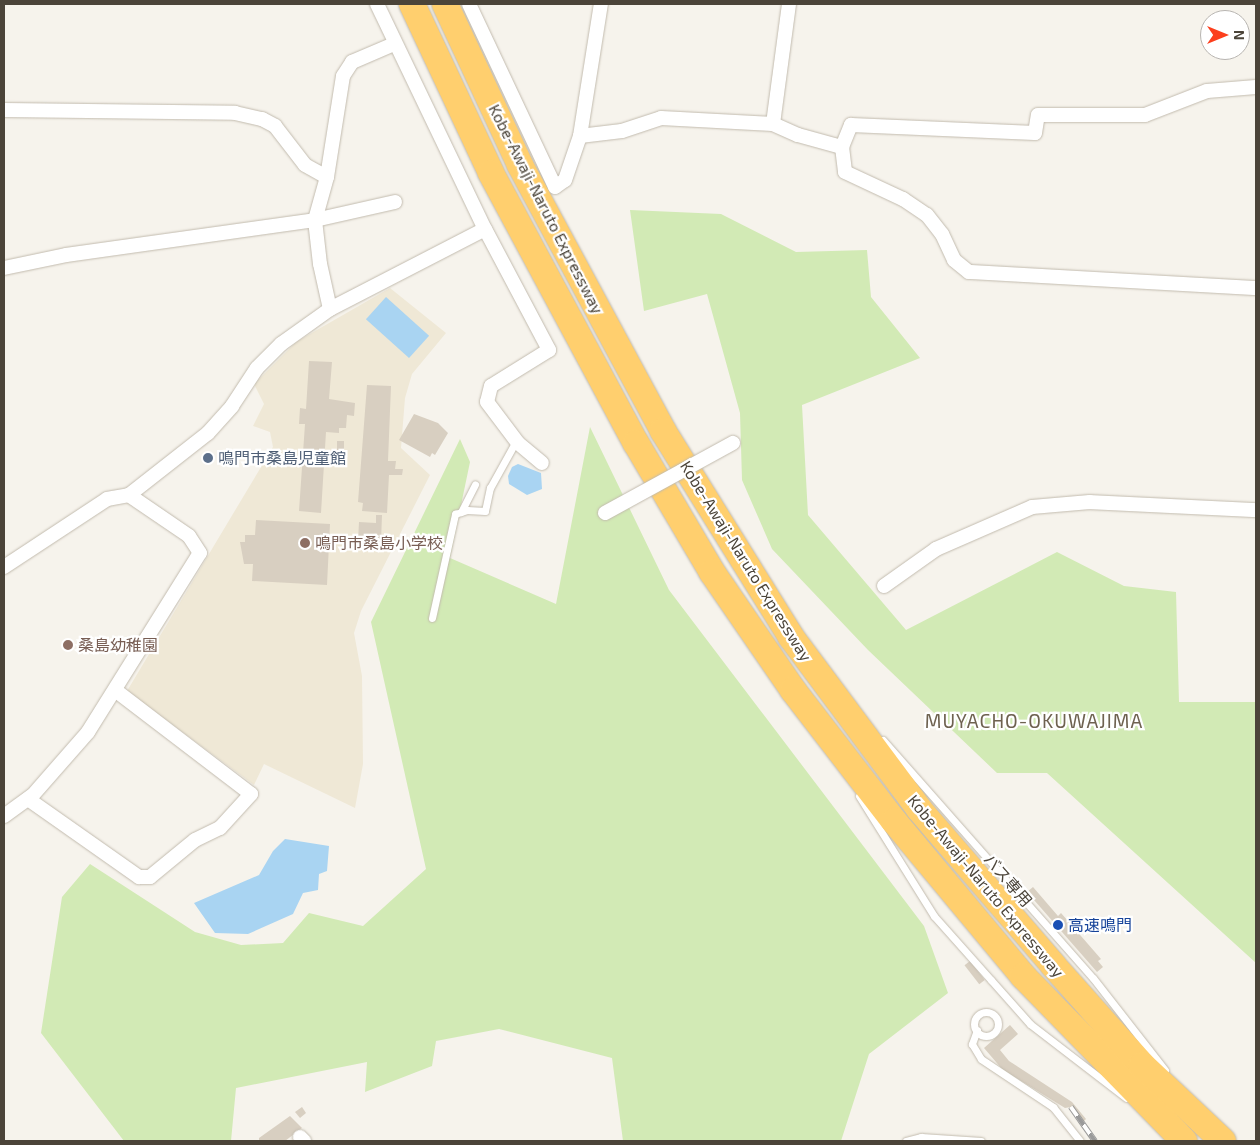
<!DOCTYPE html>
<meta charset="utf-8">
<style>
body{margin:0}
#map{position:relative;width:1260px;height:1145px;overflow:hidden;background:#f6f3ec;font-family:"Exo 2","Noto Sans JP",sans-serif}
div>[style]{position:absolute}
.education>*{inset:0;background:#efe8d6}
.green>*{inset:0;background:#d2eab5}
.water>*{inset:0;background:#a9d4f2;transform-origin:0 0}
.building>*{inset:0;background:#d8cfc1;transform-origin:0 0}
.roads{filter:drop-shadow(0 0 1px #c2bbae) drop-shadow(0 0 1px #c2bbae)}
.service>*{height:7px;margin:-3.5px;padding:0 3.5px;transform-origin:3.5px;border-radius:3.5px;background:#fff}
.service>.ring{margin:-3.5px;padding:0;box-sizing:content-box;background:none;border:7px solid #fff;border-radius:50%}
.minor>*{height:14px;margin:-7px;padding:0 7px;transform-origin:7px;border-radius:7px;background:#fff}
.motorway>*{height:26px;margin:-13px;padding:0 13px;transform-origin:13px;border-radius:13px;background:#ffcf6e}
.rail>*{height:5.5px;margin-top:-2.75px;transform-origin:0;background:repeating-linear-gradient(90deg,#fff 0 11px,#9a9a9a 0 22px);box-sizing:border-box;border-block:1px solid #9a9a9a}
.bridges{filter:drop-shadow(0 0 1px #c2bbae) drop-shadow(0 0 1px #c2bbae)}
.minor-bridge>*{height:14px;margin:-7px;padding:0 7px;transform-origin:7px;border-radius:7px;background:#fff}
.dots>*{width:14px;height:14px;translate:-50% -50%;box-sizing:border-box;border:2px solid #fff;border-radius:50%}
span{translate:-50% -50%;white-space:nowrap;text-align:center;line-height:1.15;-webkit-text-stroke:4.5px #fff;paint-order:stroke}
.street-label{font-size:16px;color:#4b4439}
.service-label{font-size:16px;color:#4e5e75}
.left{translate:0 -50%;text-align:left}
.education-label{font-size:16px;color:#785e54}
.transit-label{font-size:16px;color:#164399}
.quarter-label{font-size:19px;color:#6e6250;letter-spacing:1px}
.frame{position:absolute;inset:0;border:5px solid #4b4439;pointer-events:none}
.north{position:absolute;left:1200px;top:10px;width:50px;height:50px;box-sizing:border-box;background:#fff;border:1px solid #b7b4b0;border-radius:50%;rotate:90deg;font-size:14px;font-weight:700;line-height:20px;text-align:center;color:#4b4439}
.north::after{content:'';display:block;margin:auto;width:18px;height:22px;background:#fc3f1d;clip-path:polygon(50% 0,100% 100%,50% 72%,0 100%)}
</style>
<div id="map">
<div class="education">
<div style="clip-path:polygon(390px 288px,446px 333px,412px 374px,405px 398px,401px 448px,430px 475px,361px 611px,354px 633px,362px 676px,363px 764px,355px 808px,264px 764px,254px 785px,127px 691px,273px 447px,270px 432px,253px 426px,264px 404px,254px 384px,296px 342px)"></div>
</div>
<div class="green">
<div style="clip-path:polygon(630px 210px,721px 214px,796px 252px,867px 250px,871px 297px,920px 358px,802px 405px,808px 515px,906px 630px,1057px 552px,1124px 586px,1176px 592px,1179px 702px,1255px 702px,1256px 627px,1256px 963px,1047px 773px,997px 773px,868px 650px,772px 549px,742px 480px,740px 413px,707px 294px,644px 311px)"></div>
<div style="clip-path:polygon(590px 427px,669px 590px,924px 926px,948px 993px,869px 1054px,841px 1141px,623px 1141px,612px 1058px,499px 1029px,436px 1041px,432px 1066px,365px 1092px,367px 1062px,236px 1088px,231px 1141px,124px 1141px,41px 1033px,62px 897px,90px 864px,195px 932px,241px 945px,283px 943px,309px 913px,363px 926px,426px 869px,371px 622px,460px 439px,470px 462px,450px 558px,556px 604px)"></div>
</div>
<div class="water">
<div style="left:386px;top:297px;width:58px;height:30px;rotate:42deg"></div>
<div style="clip-path:polygon(518px 464px,541px 473px,542px 489px,527px 495px,509px 484px,508px 476px,512px 467px)"></div>
<div style="clip-path:polygon(285px 839px,329px 846px,327px 871px,319px 874px,318px 890px,303px 893px,293px 914px,248px 934px,215px 933px,194px 903px,259px 875px,273px 851px)"></div>
</div>
<div class="building">
<div style="clip-path:polygon(309px 361px,332px 362px,329px 399px,355px 403px,354px 416px,347px 415px,346px 428px,339px 428px,339px 433px,326px 432px,321px 513px,299px 511px,305px 424px,299px 424px,300px 408px,306px 409px)"></div>
<div style="clip-path:polygon(367px 385px,391px 386px,388px 461px,396px 461px,395px 469px,403px 469px,402px 475px,389px 475px,387px 513px,362px 511px,363px 503px,358px 502px)"></div>
<div style="clip-path:polygon(414px 414px,438px 423px,448px 433px,435px 455px,432px 453px,430px 457px,399px 440px)"></div>
<div style="left:337px;top:441px;width:7px;height:9px"></div>
<div style="clip-path:polygon(376px 515px,382px 515px,381px 542px,358px 541px,359px 522px,376px 523px)"></div>
<div style="clip-path:polygon(256px 520px,330px 524px,327px 585px,252px 581px,253px 564px,244px 564px,240px 542px,245px 542px,245px 535px,255px 535px)"></div>
<div style="clip-path:polygon(1033px 887px,1058px 916px,1061px 913px,1101px 959px,1098px 961px,1103px 967px,1097px 972px,1027px 892px)"></div>
<div style="left:970px;top:961px;width:24px;height:7px;rotate:52deg"></div>
<div style="clip-path:polygon(1010px 1025px,1018px 1034px,1000px 1050px,1009px 1061px,1072px 1102px,1086px 1119px,1082px 1123px,1071px 1107px,1065px 1108px,1002px 1069px,984px 1048px)"></div>
<div style="clip-path:polygon(302px 1107px,306px 1113px,300px 1118px,295px 1112px)"></div>
<div style="clip-path:polygon(290px 1116px,302px 1128px,285px 1141px,259px 1141px,259px 1138px)"></div>
</div>
<div class="roads">
<div class="service">
<div style="left:461px;top:512px;width:31px;rotate:-63deg"></div>
<div style="left:432px;top:618px;width:107px;rotate:-77.5deg"></div>
<div style="left:455px;top:514px;width:13px;rotate:-18deg"></div>
<div style="left:467px;top:510px;width:18px;rotate:3deg"></div>
<div style="left:485px;top:511px;width:24px;rotate:-78deg"></div>
<div style="left:490px;top:488px;width:54px;rotate:-61deg"></div>
<div style="left:883px;top:740px;width:317px;rotate:48.6deg"></div>
<div style="left:1093px;top:978px;width:117px;rotate:52deg"></div>
<div style="left:859px;top:796px;width:142px;rotate:58deg"></div>
<div style="left:934px;top:916px;width:86px;rotate:48.3deg"></div>
<div style="left:991px;top:980px;width:59px;rotate:48.4deg"></div>
<div style="left:1030px;top:1024px;width:121px;rotate:37.6deg"></div>
<div class="ring" style="left:974px;top:1012px;width:17px;height:17px"></div>
<div style="left:977px;top:1030px;width:15px;rotate:110deg"></div>
<div style="left:972px;top:1044px;width:17px;rotate:59deg"></div>
<div style="left:981px;top:1059px;width:87px;rotate:33.7deg"></div>
<div style="left:1053px;top:1107px;width:43px;rotate:51.5deg"></div>
<div style="left:906px;top:1141px;width:16px;rotate:-15deg"></div>
<div style="left:921px;top:1137px;width:60px;rotate:3.8deg"></div>
</div>
<div class="minor">
<div style="left:377px;top:4px;width:250px;rotate:64.4deg"></div>
<div style="left:485px;top:229px;width:137px;rotate:62.1deg"></div>
<div style="left:549px;top:350px;width:68px;rotate:148.2deg"></div>
<div style="left:491px;top:386px;width:16px;rotate:104deg"></div>
<div style="left:487px;top:402px;width:51px;rotate:52.9deg"></div>
<div style="left:518px;top:443px;width:31px;rotate:40deg"></div>
<div style="left:469px;top:4px;width:202px;rotate:64.8deg"></div>
<div style="left:555px;top:187px;width:12px;rotate:-35deg"></div>
<div style="left:565px;top:180px;width:46px;rotate:-71.2deg"></div>
<div style="left:580px;top:136px;width:134px;rotate:-81deg"></div>
<div style="left:4px;top:110px;width:231px;rotate:0.7deg"></div>
<div style="left:235px;top:113px;width:28px;rotate:13deg"></div>
<div style="left:262px;top:119px;width:15px;rotate:28deg"></div>
<div style="left:275px;top:126px;width:49px;rotate:52.4deg"></div>
<div style="left:305px;top:165px;width:25px;rotate:29deg"></div>
<div style="left:773px;top:124px;width:121px;rotate:-82.4deg"></div>
<div style="left:580px;top:136px;width:42px;rotate:-6.8deg"></div>
<div style="left:622px;top:131px;width:41px;rotate:-18.4deg"></div>
<div style="left:661px;top:118px;width:112px;rotate:3.1deg"></div>
<div style="left:773px;top:124px;width:27px;rotate:24deg"></div>
<div style="left:798px;top:135px;width:46px;rotate:15.3deg"></div>
<div style="left:842px;top:147px;width:24px;rotate:-68deg"></div>
<div style="left:851px;top:125px;width:184px;rotate:2.5deg"></div>
<div style="left:1035px;top:133px;width:18px;rotate:-81deg"></div>
<div style="left:1038px;top:115px;width:107px"></div>
<div style="left:1145px;top:115px;width:66px;rotate:-21.2deg"></div>
<div style="left:1207px;top:91px;width:49px;rotate:-4.7deg"></div>
<div style="left:842px;top:147px;width:25px;rotate:83deg"></div>
<div style="left:845px;top:172px;width:64px;rotate:25deg"></div>
<div style="left:903px;top:199px;width:29px;rotate:34deg"></div>
<div style="left:927px;top:215px;width:24px;rotate:52deg"></div>
<div style="left:942px;top:234px;width:29px;rotate:65deg"></div>
<div style="left:954px;top:260px;width:19px;rotate:39deg"></div>
<div style="left:969px;top:272px;width:287px;rotate:3.2deg"></div>
<div style="left:4px;top:268px;width:63px;rotate:-11.8deg"></div>
<div style="left:66px;top:255px;width:251px;rotate:-8deg"></div>
<div style="left:315px;top:220px;width:82px;rotate:-12.7deg"></div>
<div style="left:330px;top:309px;width:46px;rotate:-102.5deg"></div>
<div style="left:320px;top:264px;width:44px;rotate:-96.5deg"></div>
<div style="left:315px;top:220px;width:45px;rotate:-74.4deg"></div>
<div style="left:327px;top:177px;width:102px;rotate:-81deg"></div>
<div style="left:343px;top:76px;width:17px;rotate:-57deg"></div>
<div style="left:352px;top:62px;width:46px;rotate:-23.2deg"></div>
<div style="left:4px;top:567px;width:123px;rotate:-33.4deg"></div>
<div style="left:107px;top:499px;width:22px;rotate:-10deg"></div>
<div style="left:129px;top:495px;width:100px;rotate:-38.1deg"></div>
<div style="left:208px;top:433px;width:36px;rotate:-48deg"></div>
<div style="left:232px;top:406px;width:45px;rotate:-56.7deg"></div>
<div style="left:257px;top:368px;width:34px;rotate:-45deg"></div>
<div style="left:281px;top:344px;width:60px;rotate:-35.5deg"></div>
<div style="left:330px;top:309px;width:174px;rotate:-27.3deg"></div>
<div style="left:884px;top:586px;width:64px;rotate:-35.4deg"></div>
<div style="left:936px;top:549px;width:105px;rotate:-23.6deg"></div>
<div style="left:1032px;top:507px;width:58px;rotate:-4.9deg"></div>
<div style="left:1090px;top:502px;width:166px;rotate:2.8deg"></div>
<div style="left:28px;top:799px;width:136px;rotate:35.1deg"></div>
<div style="left:139px;top:877px;width:11px"></div>
<div style="left:150px;top:877px;width:58px;rotate:-39.4deg"></div>
<div style="left:195px;top:840px;width:28px;rotate:-26deg"></div>
<div style="left:220px;top:828px;width:46px;rotate:-47.6deg"></div>
<div style="left:251px;top:794px;width:171px;rotate:-142.6deg"></div>
<div style="left:4px;top:816px;width:34px;rotate:-36deg"></div>
<div style="left:32px;top:796px;width:85px;rotate:-48.8deg"></div>
<div style="left:88px;top:732px;width:211px;rotate:-58deg"></div>
<div style="left:200px;top:553px;width:20px;rotate:-123deg"></div>
<div style="left:189px;top:536px;width:73px;rotate:-145.7deg"></div>
<div style="left:300px;top:1137px;width:6px;rotate:45deg"></div>
</div>
<div class="motorway">
<div style="left:412px;top:4px;width:187px;rotate:64.9deg"></div>
<div style="left:491px;top:173px;width:306px;rotate:61.8deg"></div>
<div style="left:636px;top:443px;width:150px;rotate:59.5deg"></div>
<div style="left:712px;top:572px;width:143px;rotate:55.5deg"></div>
<div style="left:793px;top:690px;width:165px;rotate:52.4deg"></div>
<div style="left:894px;top:821px;width:202px;rotate:50.2deg"></div>
<div style="left:1023px;top:976px;width:231px;rotate:45.7deg"></div>
<div style="left:445px;top:4px;width:178px;rotate:65deg"></div>
<div style="left:520px;top:165px;width:302px;rotate:61.7deg"></div>
<div style="left:663px;top:431px;width:243px;rotate:58.1deg"></div>
<div style="left:791px;top:637px;width:214px;rotate:53.3deg"></div>
<div style="left:919px;top:809px;width:206px;rotate:49.3deg"></div>
<div style="left:1053px;top:965px;width:134px;rotate:48.3deg"></div>
<div style="left:1142px;top:1065px;width:111px;rotate:43.2deg"></div>
</div>
</div>
<div class="rail">
<div style="left:1071px;top:1107px;width:42px;rotate:54.8deg"></div>
</div>
<div class="bridges">
<div class="minor-bridge">
<div style="left:605px;top:513px;width:146px;rotate:-28.7deg"></div>
</div>
</div>
<div class="dots">
<div style="left:208px;top:458px;background:#5c6f8a"></div>
<div style="left:305px;top:543px;background:#8d6e63"></div>
<div style="left:68px;top:645px;background:#8d6e63"></div>
<div style="left:1058px;top:925px;background:#1a4fb4"></div>
</div>
<div class="street-label">
<span style="left:546px;top:209px;rotate:63deg">Kobe-Awaji-Naruto Expressway</span>
<span style="left:746px;top:561px;rotate:58deg">Kobe-Awaji-Naruto Expressway</span>
<span style="left:1008px;top:880px;rotate:49deg">バス専用</span>
<span style="left:986px;top:886px;rotate:50deg">Kobe-Awaji-Naruto Expressway</span>
</div>
<div class="service-label">
<span class="left" style="left:218px;top:458px">鳴門市桑島児童館</span>
</div>
<div class="education-label">
<span class="left" style="left:315px;top:543px">鳴門市桑島小学校</span>
<span class="left" style="left:78px;top:645px">桑島幼稚園</span>
</div>
<div class="transit-label">
<span class="left" style="left:1068px;top:925px">高速鳴門</span>
</div>
<div class="quarter-label">
<span style="left:1034px;top:721px">MUYACHO-OKUWAJIMA</span>
</div>
<div class="frame"></div>
<div class="north">N</div>
</div>
